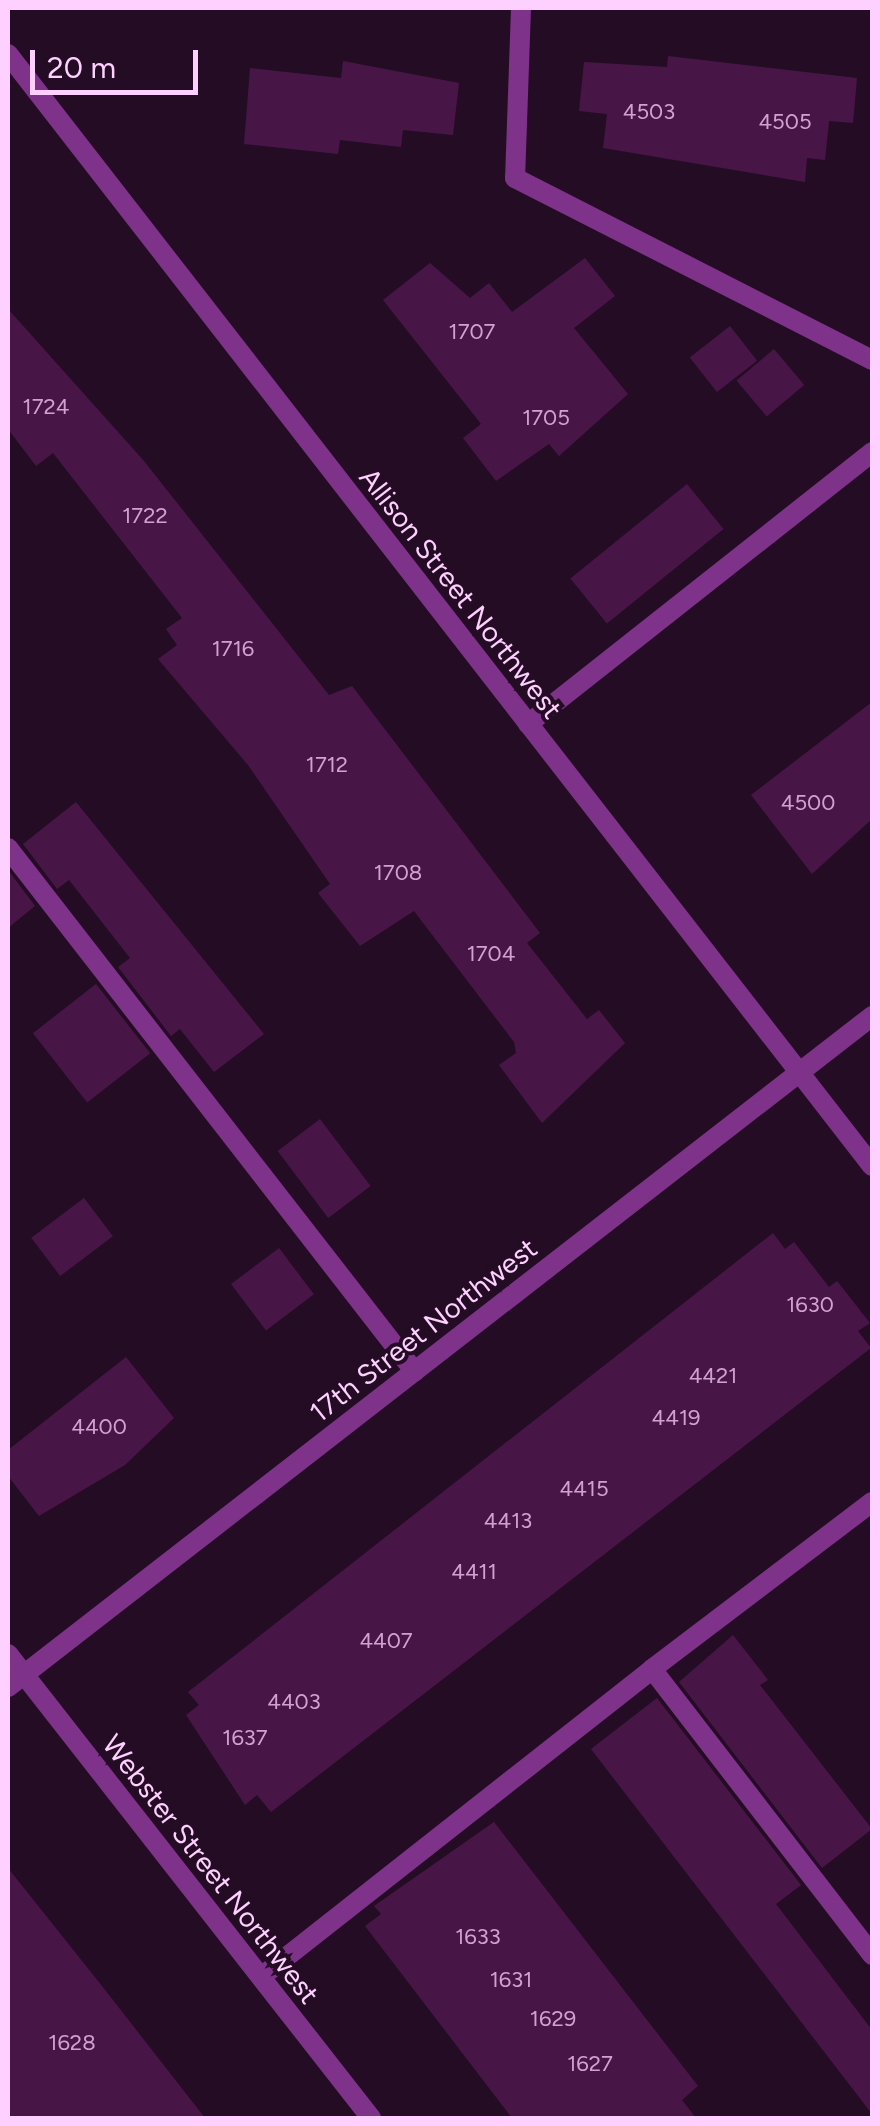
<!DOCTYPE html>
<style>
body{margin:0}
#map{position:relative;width:880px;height:2126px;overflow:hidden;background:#250c25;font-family:Figtree,sans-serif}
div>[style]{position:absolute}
.building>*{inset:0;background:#481646;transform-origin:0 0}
.service>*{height:20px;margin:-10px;padding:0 10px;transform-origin:10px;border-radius:10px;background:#7e3289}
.minor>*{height:20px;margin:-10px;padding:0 10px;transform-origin:10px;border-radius:10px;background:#7e3289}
.tertiary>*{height:20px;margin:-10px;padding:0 10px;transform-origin:10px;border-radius:10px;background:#7e3289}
span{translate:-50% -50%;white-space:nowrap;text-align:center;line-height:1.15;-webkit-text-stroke:8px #250c25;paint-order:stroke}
.number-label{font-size:22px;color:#d0a2d1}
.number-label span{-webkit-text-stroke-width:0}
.street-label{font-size:28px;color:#fdd0ff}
.frame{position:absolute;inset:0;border:10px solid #fdd0ff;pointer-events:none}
.scale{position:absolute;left:30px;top:50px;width:168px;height:45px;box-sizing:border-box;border:5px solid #fdd0ff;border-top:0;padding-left:12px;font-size:30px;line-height:35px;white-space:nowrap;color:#fdd0ff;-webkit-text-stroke:8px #250c25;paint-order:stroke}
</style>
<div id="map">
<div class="building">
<div style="clip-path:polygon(668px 56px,857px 78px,853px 123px,829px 121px,825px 160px,807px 158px,805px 182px,603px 148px,607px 114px,579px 111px,584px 62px,667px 67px)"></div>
<div style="clip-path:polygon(343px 61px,459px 83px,453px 135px,403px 130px,401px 147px,340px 140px,338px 154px,244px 144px,250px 68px,341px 78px)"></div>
<div style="clip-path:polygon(585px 258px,615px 296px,574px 328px,628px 394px,559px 456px,549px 444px,496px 481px,463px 438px,481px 424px,383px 300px,430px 263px,470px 298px,489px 283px,512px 312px)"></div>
<div style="clip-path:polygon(8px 309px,144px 461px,329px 695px,352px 686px,540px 933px,527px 943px,587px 1019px,599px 1010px,625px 1043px,542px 1123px,499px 1065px,516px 1053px,514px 1042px,414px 911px,360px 946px,318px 893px,330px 884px,248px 765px,158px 659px,177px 645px,166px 629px,182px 618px,53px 453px,36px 466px,8px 429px)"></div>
<div style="left:730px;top:326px;width:44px;height:51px;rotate:52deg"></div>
<div style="left:774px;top:349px;width:47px;height:49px;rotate:50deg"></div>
<div style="left:687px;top:484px;width:58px;height:150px;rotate:51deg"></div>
<div style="clip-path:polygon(872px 702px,872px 819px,812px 874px,751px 795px)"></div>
<div style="clip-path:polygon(76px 802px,264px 1034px,214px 1072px,180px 1029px,171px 1036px,118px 967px,130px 958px,69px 880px,57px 889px,23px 844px)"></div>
<div style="clip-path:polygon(8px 870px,35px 906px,8px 928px)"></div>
<div style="left:96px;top:984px;width:88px;height:80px;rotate:52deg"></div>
<div style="left:320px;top:1119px;width:84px;height:53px;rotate:53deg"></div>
<div style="left:84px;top:1198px;width:48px;height:66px;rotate:53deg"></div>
<div style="clip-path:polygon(773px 1233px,785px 1249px,794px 1242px,829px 1287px,837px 1281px,870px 1323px,858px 1331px,871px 1348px,271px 1812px,257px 1795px,245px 1805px,186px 1715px,199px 1705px,188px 1692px)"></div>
<div style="left:279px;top:1248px;width:58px;height:60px;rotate:53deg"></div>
<div style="clip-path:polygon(126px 1357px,174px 1418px,125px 1465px,39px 1516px,8px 1476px,8px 1450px)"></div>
<div style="clip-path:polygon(733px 1635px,768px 1680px,760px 1685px,872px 1829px,822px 1868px,679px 1682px)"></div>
<div style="clip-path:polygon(657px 1698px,801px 1885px,776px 1904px,872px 2030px,872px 2114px,591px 1749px)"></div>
<div style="clip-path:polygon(494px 1822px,698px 2086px,682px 2100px,696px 2118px,512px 2118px,365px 1926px,381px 1914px,374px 1906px)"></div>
<div style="clip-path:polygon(8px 1868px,102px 1986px,205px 2118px,8px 2118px)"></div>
</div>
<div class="service">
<div style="left:521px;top:8px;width:170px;rotate:92deg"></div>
<div style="left:515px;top:178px;width:401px;rotate:27deg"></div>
<div style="left:528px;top:724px;width:439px;rotate:-38.3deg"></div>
<div style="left:8px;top:848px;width:663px;rotate:52.16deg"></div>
<div style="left:872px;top:1502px;width:276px;rotate:142.8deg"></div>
<div style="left:652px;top:1669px;width:361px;rotate:52.4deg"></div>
<div style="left:261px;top:1977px;width:498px;rotate:-38.2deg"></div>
</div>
<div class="minor">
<div style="left:8px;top:1654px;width:589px;rotate:51.96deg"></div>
<div style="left:8px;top:1687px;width:1094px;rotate:-37.83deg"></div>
</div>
<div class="tertiary">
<div style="left:8px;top:54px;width:1408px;rotate:52.15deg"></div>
</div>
<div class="number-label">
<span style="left:649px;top:112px">4503</span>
<span style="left:785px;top:122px">4505</span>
<span style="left:472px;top:332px">1707</span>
<span style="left:46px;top:407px">1724</span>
<span style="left:546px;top:418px">1705</span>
<span style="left:145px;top:516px">1722</span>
<span style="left:233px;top:649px">1716</span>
<span style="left:327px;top:765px">1712</span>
<span style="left:808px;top:803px">4500</span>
<span style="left:398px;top:873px">1708</span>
<span style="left:491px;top:954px">1704</span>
<span style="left:810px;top:1305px">1630</span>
<span style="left:713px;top:1376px">4421</span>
<span style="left:676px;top:1418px">4419</span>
<span style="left:99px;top:1427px">4400</span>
<span style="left:584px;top:1489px">4415</span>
<span style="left:508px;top:1521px">4413</span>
<span style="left:474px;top:1572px">4411</span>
<span style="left:386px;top:1641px">4407</span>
<span style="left:294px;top:1702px">4403</span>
<span style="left:245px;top:1738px">1637</span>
<span style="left:478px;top:1937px">1633</span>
<span style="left:511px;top:1980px">1631</span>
<span style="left:553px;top:2019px">1629</span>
<span style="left:72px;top:2043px">1628</span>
<span style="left:590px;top:2064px">1627</span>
</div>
<div class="street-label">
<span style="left:461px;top:593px;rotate:52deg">Allison Street Northwest</span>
<span style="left:423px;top:1330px;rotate:-38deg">17th Street Northwest</span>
<span style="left:211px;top:1869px;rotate:52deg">Webster Street Northwest</span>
</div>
<div class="frame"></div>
<div class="scale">20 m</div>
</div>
